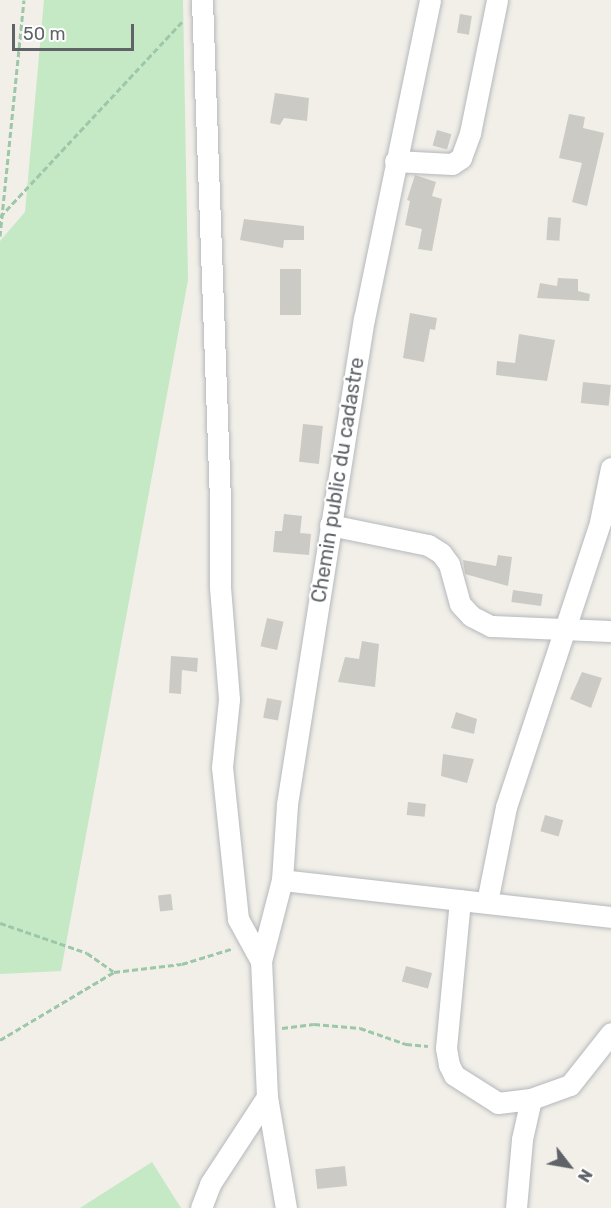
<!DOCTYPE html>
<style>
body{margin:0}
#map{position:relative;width:611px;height:1208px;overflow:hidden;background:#f1efe8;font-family:Rubik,sans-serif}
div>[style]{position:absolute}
.green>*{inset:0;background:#c5e8c5}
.building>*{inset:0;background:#cccac5;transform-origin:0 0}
.path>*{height:3px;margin-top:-1.5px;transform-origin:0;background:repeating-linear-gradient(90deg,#9cc7a9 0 6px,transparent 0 9px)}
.roads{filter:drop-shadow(0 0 2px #b5b8bc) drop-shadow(0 0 2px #b5b8bc)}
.minor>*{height:21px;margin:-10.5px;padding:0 10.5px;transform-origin:10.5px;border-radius:10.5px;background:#fff}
span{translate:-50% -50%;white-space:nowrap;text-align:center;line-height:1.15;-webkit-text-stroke:4.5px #fff;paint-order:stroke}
.street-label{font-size:20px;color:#5f6368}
.north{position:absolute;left:539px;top:1136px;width:60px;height:60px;-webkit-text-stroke:4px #fff;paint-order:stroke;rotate:121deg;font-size:16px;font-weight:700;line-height:24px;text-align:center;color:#5f6368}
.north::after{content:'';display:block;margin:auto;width:21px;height:27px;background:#5f6368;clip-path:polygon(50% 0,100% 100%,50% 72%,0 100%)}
.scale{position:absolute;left:12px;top:24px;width:122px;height:27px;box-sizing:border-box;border:3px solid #5f6368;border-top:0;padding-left:8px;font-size:18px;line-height:21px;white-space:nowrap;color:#5f6368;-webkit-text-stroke:4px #fff;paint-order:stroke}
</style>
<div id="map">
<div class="green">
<div style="clip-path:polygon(44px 0,183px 0,188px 280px,61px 971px,0 974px,0 241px,25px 212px)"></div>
<div style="clip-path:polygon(152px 1162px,181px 1208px,80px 1208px)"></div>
</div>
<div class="building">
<div style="left:460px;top:14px;width:12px;height:19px;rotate:9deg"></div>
<div style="clip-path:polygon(275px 93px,309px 98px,307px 121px,284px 118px,280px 125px,270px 123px)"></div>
<div style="clip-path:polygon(569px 114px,585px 117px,583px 128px,604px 133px,587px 206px,572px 202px,582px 163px,559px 158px)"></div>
<div style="left:437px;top:130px;width:15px;height:16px;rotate:16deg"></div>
<div style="clip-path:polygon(415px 175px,436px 182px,432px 196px,442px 199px,432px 251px,418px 249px,422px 229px,405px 225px,410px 201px,407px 200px)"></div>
<div style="left:548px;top:217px;width:13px;height:23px;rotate:4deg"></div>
<div style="clip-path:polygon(244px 219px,304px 226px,304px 240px,284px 240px,283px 248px,240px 240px)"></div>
<div style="left:280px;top:269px;width:21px;height:46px"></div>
<div style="clip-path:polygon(558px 278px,578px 279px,578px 291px,590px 294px,589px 301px,537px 298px,540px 283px,557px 286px)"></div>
<div style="clip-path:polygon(410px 313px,437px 318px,435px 330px,430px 329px,424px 362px,403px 358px)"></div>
<div style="clip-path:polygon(519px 334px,555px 340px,547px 381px,496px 375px,497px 361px,515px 363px)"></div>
<div style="left:583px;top:382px;width:28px;height:21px;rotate:6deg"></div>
<div style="left:303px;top:424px;width:20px;height:38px;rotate:6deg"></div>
<div style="clip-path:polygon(284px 514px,302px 516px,300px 533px,311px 534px,309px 555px,273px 552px,275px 531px,282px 531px)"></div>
<div style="clip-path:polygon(498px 555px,512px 557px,508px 586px,465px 574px,463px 560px,496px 566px)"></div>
<div style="left:513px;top:590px;width:30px;height:12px;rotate:8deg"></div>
<div style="left:267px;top:618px;width:17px;height:29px;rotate:13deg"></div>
<div style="clip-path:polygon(362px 641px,379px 644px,375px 687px,338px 682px,345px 657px,359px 659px)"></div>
<div style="clip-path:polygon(171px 656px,198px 658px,197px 672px,182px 670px,181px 694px,169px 693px)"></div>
<div style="clip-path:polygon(582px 672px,602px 678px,591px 708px,570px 699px)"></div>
<div style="left:267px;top:698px;width:15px;height:20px;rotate:11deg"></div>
<div style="clip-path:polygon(456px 712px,477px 719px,474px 734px,451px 728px)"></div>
<div style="clip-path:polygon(443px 754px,474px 759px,467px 783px,441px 776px)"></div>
<div style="left:408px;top:802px;width:18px;height:13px;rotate:6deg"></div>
<div style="left:545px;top:815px;width:19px;height:17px;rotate:16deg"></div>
<div style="left:171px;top:894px;width:16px;height:13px;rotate:83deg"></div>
<div style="left:406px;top:966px;width:27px;height:16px;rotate:15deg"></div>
<div style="left:345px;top:1166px;width:20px;height:30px;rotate:84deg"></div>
</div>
<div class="path">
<div style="left:0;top:217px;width:270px;rotate:-47deg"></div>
<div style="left:0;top:236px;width:237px;rotate:-84.2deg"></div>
<div style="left:0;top:923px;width:92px;rotate:19deg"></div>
<div style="left:87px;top:953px;width:32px;rotate:35deg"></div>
<div style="left:282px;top:1028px;width:32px;rotate:-7deg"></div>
<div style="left:314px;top:1024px;width:46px;rotate:5deg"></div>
<div style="left:360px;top:1028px;width:49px;rotate:19.2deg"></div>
<div style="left:406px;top:1044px;width:22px;rotate:5deg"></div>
<div style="left:0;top:1040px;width:133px;rotate:-30.8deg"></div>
<div style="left:114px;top:972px;width:68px;rotate:-6.7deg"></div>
<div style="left:182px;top:964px;width:54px;rotate:-17.1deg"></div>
</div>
<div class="roads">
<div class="minor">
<div style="left:395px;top:161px;width:57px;rotate:3deg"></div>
<div style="left:452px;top:164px;width:11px;rotate:-34deg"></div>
<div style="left:461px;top:158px;width:27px;rotate:-70deg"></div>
<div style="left:470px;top:133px;width:136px;rotate:-78.5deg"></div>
<div style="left:330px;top:525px;width:100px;rotate:11.5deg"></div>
<div style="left:428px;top:545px;width:15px;rotate:32deg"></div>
<div style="left:441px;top:553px;width:14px;rotate:54deg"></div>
<div style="left:449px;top:564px;width:41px;rotate:74.6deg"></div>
<div style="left:460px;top:604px;width:16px;rotate:47deg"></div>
<div style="left:471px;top:616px;width:22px;rotate:27deg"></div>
<div style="left:491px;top:626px;width:120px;rotate:2.4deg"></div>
<div style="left:282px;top:880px;width:331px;rotate:6.4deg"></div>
<div style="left:460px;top:900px;width:149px;rotate:95.4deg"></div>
<div style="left:446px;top:1048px;width:17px;rotate:80deg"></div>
<div style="left:449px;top:1065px;width:11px;rotate:63deg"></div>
<div style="left:454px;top:1075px;width:52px;rotate:32.5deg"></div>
<div style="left:498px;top:1103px;width:33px;rotate:-7deg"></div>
<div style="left:487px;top:902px;width:97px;rotate:-78.7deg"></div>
<div style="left:506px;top:807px;width:300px;rotate:-71.7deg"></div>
<div style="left:600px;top:522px;width:55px;rotate:-78.5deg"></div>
<div style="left:261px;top:961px;width:84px;rotate:-75.5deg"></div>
<div style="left:282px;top:880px;width:76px;rotate:-86.2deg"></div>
<div style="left:287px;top:804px;width:491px;rotate:-81deg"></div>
<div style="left:364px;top:319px;width:326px;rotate:-78.3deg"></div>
<div style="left:267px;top:1097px;width:113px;rotate:80.3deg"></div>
<div style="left:201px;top:1208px;width:26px;rotate:-69deg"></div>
<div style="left:210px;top:1184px;width:104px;rotate:-56.8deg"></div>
<div style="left:267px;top:1097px;width:136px;rotate:-92.5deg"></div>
<div style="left:261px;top:961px;width:48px;rotate:-118.7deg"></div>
<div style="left:238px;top:919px;width:153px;rotate:-96deg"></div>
<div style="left:222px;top:767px;width:68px;rotate:-84.1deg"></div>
<div style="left:229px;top:699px;width:112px;rotate:-94.6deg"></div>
<div style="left:220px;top:587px;width:86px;rotate:-90deg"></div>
<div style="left:220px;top:501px;width:501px;rotate:-92.06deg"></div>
<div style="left:516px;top:1208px;width:69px;rotate:-85deg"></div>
<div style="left:522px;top:1139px;width:41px;rotate:-77.3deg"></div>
<div style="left:531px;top:1099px;width:41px;rotate:-19.7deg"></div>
<div style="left:570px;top:1085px;width:66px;rotate:-51.7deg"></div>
</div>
</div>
<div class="street-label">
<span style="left:338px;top:480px;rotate:-81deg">Chemin public du cadastre</span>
</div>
<div class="north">N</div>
<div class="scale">50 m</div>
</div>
